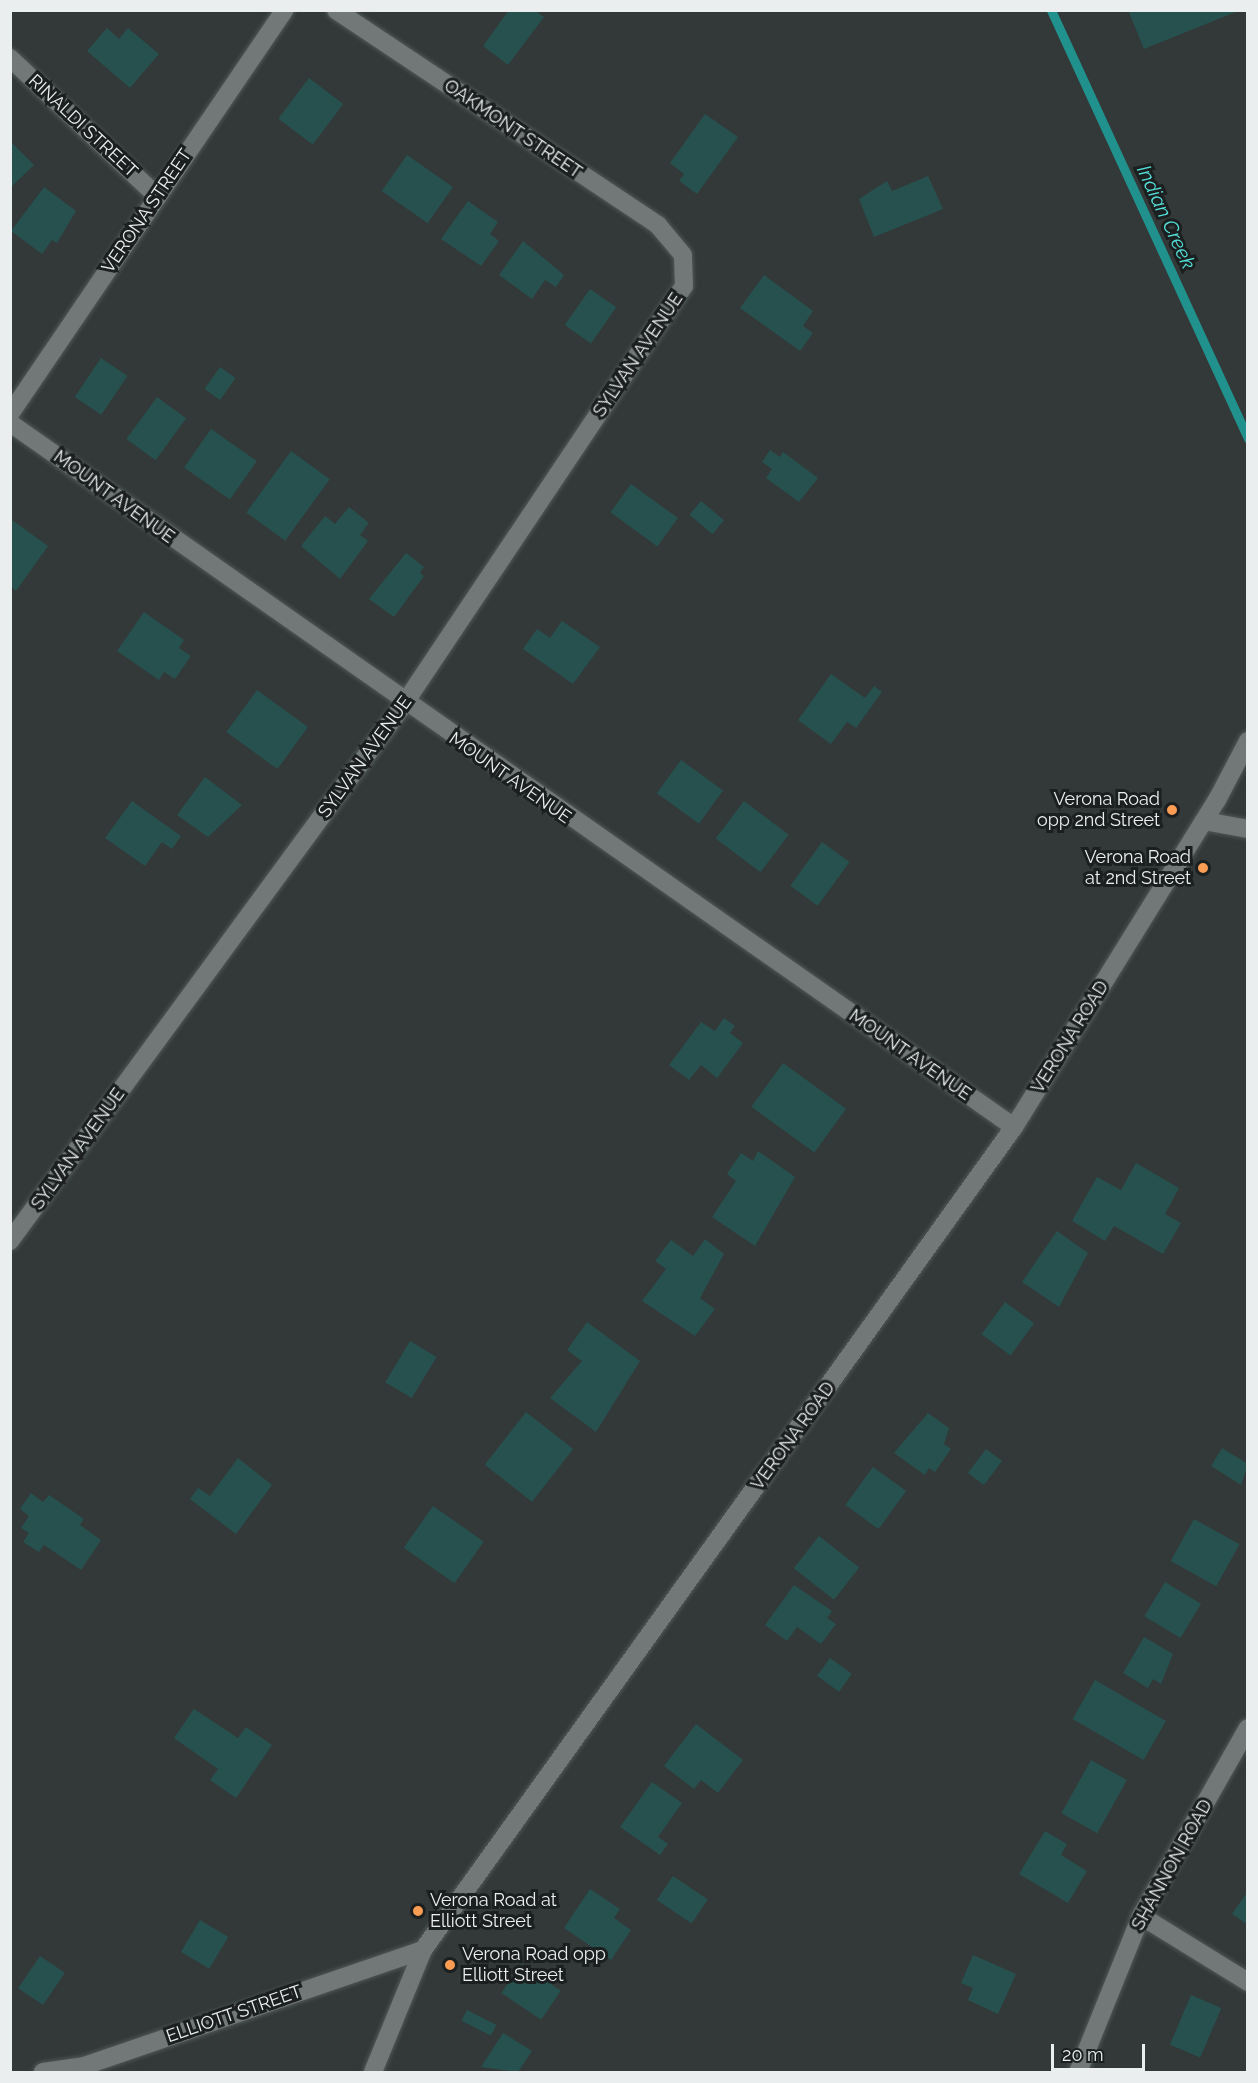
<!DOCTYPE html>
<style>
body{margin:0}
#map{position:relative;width:1258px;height:2083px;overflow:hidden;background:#323938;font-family:Raleway,sans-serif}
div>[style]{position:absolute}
.stream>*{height:9px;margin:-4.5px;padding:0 4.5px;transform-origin:4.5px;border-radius:4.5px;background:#21918d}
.building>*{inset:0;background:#27514f;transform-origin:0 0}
.roads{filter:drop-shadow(0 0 2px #505655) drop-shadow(0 0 2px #505655)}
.street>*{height:18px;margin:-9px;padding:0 9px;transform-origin:9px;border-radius:9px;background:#717877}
.secondary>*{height:18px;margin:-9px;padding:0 9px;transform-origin:9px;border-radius:9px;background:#717877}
.dots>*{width:16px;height:16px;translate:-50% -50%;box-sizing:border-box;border:3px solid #1c1f1f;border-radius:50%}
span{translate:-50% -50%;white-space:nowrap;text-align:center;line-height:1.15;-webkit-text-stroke:6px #1c1f1f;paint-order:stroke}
.street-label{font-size:18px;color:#eaeeee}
.poi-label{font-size:18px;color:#eaeeee}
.right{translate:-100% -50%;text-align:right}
.left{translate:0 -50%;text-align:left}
.water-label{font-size:20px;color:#54e0d9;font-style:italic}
.frame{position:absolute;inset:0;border:12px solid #eaeeee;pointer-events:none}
.scale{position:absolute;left:1051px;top:2044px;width:94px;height:27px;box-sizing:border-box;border:3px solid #eaeeee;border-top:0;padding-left:8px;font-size:18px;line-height:21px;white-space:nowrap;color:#eaeeee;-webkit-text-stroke:4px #1c1f1f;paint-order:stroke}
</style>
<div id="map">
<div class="stream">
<div style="left:1051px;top:10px;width:472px;rotate:65.3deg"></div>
</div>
<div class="building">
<div style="clip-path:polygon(509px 10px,534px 10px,544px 17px,508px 65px,483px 46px)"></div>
<div style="clip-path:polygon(1128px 10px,1238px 10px,1238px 11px,1144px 49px)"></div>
<div style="clip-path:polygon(107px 28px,119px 39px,128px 28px,159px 54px,130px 88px,87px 51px)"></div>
<div style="left:309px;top:78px;width:43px;height:51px;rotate:37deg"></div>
<div style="clip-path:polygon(705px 114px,738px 137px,697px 194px,679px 181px,684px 174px,670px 163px)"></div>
<div style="clip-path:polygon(10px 141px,34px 165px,10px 188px)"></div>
<div style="left:407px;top:155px;width:56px;height:44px;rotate:35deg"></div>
<div style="clip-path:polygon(928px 176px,943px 209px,874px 237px,859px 199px,887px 181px,892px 191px)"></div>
<div style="clip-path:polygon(44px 187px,76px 211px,57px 243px,52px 240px,42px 254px,11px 231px)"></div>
<div style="clip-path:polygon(468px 201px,498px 222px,490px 234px,499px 241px,481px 266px,441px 239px)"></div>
<div style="clip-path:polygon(523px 241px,564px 275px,556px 287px,545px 280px,532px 299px,499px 275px)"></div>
<div style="clip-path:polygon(764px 275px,813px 311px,803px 326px,813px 333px,800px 351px,740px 308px)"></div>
<div style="left:590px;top:289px;width:32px;height:44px;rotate:35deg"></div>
<div style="left:101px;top:358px;width:32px;height:47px;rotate:34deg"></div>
<div style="left:220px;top:367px;width:19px;height:27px;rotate:35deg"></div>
<div style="left:157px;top:397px;width:36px;height:52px;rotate:36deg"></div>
<div style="left:211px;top:429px;width:56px;height:47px;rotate:35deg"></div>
<div style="clip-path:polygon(770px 450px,780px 457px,783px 452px,818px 478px,799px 502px,766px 478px,772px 469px,762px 462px)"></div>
<div style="left:291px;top:451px;width:48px;height:76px;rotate:36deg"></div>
<div style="left:631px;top:484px;width:58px;height:35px;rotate:36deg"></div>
<div style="left:701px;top:501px;width:30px;height:18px;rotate:40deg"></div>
<div style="clip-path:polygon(349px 507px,369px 523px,360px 535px,368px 541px,340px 579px,301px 546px,325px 516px,335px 524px)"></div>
<div style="clip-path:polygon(12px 520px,48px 546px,16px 591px,10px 586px)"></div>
<div style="clip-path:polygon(406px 553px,424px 567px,420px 573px,424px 576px,394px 617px,369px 599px)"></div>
<div style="clip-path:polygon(144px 612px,184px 640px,179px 648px,191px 656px,175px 679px,164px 672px,159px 680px,117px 651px)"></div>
<div style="clip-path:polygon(562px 621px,600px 647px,573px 684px,523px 649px,537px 629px,550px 638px)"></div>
<div style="clip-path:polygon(831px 674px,865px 698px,874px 686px,882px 692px,856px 728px,847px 722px,831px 744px,798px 720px)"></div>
<div style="left:257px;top:690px;width:63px;height:52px;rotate:36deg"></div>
<div style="left:681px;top:760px;width:52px;height:41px;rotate:36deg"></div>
<div style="clip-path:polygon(205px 777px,242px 805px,208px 837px,177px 815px)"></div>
<div style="clip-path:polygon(132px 801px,181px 836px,172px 849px,162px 842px,145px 866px,105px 838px)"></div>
<div style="left:744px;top:801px;width:56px;height:47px;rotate:37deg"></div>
<div style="left:822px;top:842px;width:34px;height:54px;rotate:36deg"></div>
<div style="clip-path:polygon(724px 1018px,735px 1026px,730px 1033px,743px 1043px,717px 1078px,701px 1065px,689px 1080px,669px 1065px,701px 1022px,715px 1031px)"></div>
<div style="left:783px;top:1063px;width:78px;height:54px;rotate:36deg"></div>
<div style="clip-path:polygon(758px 1151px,795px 1177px,755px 1246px,712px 1217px,736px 1181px,727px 1174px,741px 1153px,753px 1161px)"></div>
<div style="clip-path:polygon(1136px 1163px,1179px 1188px,1165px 1214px,1181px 1223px,1163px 1254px,1114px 1226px,1105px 1241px,1072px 1221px,1097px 1177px,1121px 1190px)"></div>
<div style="clip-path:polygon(1057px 1231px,1088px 1253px,1059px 1307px,1022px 1282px)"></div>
<div style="clip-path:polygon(705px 1239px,724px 1254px,700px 1298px,715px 1309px,695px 1336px,642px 1301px,666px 1269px,655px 1261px,671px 1240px,693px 1256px)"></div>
<div style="left:1005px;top:1302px;width:36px;height:40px;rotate:36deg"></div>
<div style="clip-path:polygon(587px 1322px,640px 1361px,596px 1432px,550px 1398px,582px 1361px,567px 1350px)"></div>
<div style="left:410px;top:1341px;width:31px;height:48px;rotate:31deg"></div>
<div style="left:526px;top:1412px;width:60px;height:67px;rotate:38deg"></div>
<div style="clip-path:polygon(928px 1413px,949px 1428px,944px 1444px,951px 1449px,935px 1472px,929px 1468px,925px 1475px,894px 1453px)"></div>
<div style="clip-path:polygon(1222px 1448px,1248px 1464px,1241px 1485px,1211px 1466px)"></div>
<div style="left:986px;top:1449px;width:20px;height:30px;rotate:37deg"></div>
<div style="clip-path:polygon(238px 1458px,272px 1485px,236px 1534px,190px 1499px,198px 1488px,210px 1496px)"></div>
<div style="left:873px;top:1467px;width:41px;height:47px;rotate:36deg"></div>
<div style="clip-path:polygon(31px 1493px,43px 1502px,49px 1495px,84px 1519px,80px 1525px,101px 1540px,81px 1570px,44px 1545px,39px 1552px,23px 1542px,29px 1533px,21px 1528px,29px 1516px,20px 1509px)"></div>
<div style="left:433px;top:1506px;width:62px;height:51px;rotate:35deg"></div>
<div style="left:1194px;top:1519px;width:52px;height:48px;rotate:29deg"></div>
<div style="left:819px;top:1536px;width:51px;height:41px;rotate:38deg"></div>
<div style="left:1165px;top:1582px;width:42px;height:40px;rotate:31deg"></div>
<div style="clip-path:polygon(794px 1585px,832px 1611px,827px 1618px,836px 1624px,821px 1644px,797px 1627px,787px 1641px,765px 1625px)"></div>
<div style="clip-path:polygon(1144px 1637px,1173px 1654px,1161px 1684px,1153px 1679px,1148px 1688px,1123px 1673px)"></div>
<div style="left:830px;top:1658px;width:27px;height:22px;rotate:36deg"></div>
<div style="left:1095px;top:1680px;width:82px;height:45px;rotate:30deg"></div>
<div style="clip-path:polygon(194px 1709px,238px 1738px,246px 1727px,272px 1745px,236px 1798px,210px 1780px,218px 1769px,174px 1738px)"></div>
<div style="clip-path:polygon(696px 1724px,743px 1760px,718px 1793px,701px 1780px,694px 1789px,664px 1766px)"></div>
<div style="left:1091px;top:1760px;width:41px;height:61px;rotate:29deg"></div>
<div style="clip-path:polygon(652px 1782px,682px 1803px,658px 1837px,668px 1844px,660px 1855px,620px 1827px)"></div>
<div style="clip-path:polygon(1045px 1831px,1067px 1844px,1061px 1855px,1087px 1871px,1068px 1903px,1019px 1874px)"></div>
<div style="left:673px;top:1876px;width:42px;height:29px;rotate:34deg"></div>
<div style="clip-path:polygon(590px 1889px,620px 1909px,614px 1918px,631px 1930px,611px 1960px,564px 1928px)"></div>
<div style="clip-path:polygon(1248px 1891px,1248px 1925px,1232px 1914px)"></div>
<div style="left:200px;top:1920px;width:33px;height:37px;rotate:31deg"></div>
<div style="clip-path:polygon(973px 1955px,1016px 1974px,998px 2014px,968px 2000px,973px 1988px,961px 1983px)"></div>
<div style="left:40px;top:1956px;width:30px;height:39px;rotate:34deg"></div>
<div style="left:521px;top:1964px;width:48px;height:35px;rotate:34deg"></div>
<div style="left:1191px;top:1995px;width:33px;height:54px;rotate:23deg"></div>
<div style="left:467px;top:2010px;width:33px;height:12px;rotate:27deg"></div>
<div style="clip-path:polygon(503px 2033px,532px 2051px,518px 2072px,481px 2067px)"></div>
</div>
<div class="roads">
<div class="street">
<div style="left:10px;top:58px;width:200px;rotate:43.2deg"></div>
<div style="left:10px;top:414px;width:489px;rotate:-55.8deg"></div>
<div style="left:10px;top:423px;width:1226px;rotate:35.04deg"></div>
<div style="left:10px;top:1241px;width:666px;rotate:-53.73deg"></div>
<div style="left:404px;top:704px;width:503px;rotate:-56.18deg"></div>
<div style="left:684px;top:286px;width:31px;rotate:-92deg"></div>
<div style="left:683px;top:255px;width:39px;rotate:-130deg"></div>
<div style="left:658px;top:225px;width:387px;rotate:-146.3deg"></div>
<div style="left:1141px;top:1916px;width:126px;rotate:31.7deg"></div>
<div style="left:43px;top:2072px;width:41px;rotate:-8.3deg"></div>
<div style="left:84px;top:2066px;width:358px;rotate:-18.9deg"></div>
</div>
<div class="secondary">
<div style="left:1204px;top:821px;width:45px;rotate:10.3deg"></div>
<div style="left:373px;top:2072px;width:132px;rotate:-67.7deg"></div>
<div style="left:423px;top:1950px;width:1013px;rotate:-54.32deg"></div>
<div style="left:1014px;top:1127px;width:385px;rotate:-58.2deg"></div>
<div style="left:1217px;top:800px;width:67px;rotate:-62.3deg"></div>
<div style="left:1078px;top:2072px;width:168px;rotate:-68deg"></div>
<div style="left:1141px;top:1916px;width:216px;rotate:-60.4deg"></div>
</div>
</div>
<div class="dots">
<div style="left:1172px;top:810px;background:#fc9d53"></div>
<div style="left:1203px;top:868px;background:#fc9d53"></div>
<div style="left:418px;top:1911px;background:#fc9d53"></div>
<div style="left:450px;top:1965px;background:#fc9d53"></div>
</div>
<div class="street-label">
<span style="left:83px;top:126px;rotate:43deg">RINALDI STREET</span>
<span style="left:513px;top:129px;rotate:34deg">OAKMONT STREET</span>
<span style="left:147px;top:211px;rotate:-56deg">VERONA STREET</span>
<span style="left:638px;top:355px;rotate:-56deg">SYLVAN AVENUE</span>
<span style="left:114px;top:497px;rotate:36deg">MOUNT AVENUE</span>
<span style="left:365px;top:757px;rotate:-54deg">SYLVAN AVENUE</span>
<span style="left:510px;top:778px;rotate:35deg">MOUNT AVENUE</span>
<span style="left:1070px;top:1037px;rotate:-58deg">VERONA ROAD</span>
<span style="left:910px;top:1055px;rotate:35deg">MOUNT AVENUE</span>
<span style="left:78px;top:1149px;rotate:-54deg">SYLVAN AVENUE</span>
<span style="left:793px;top:1436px;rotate:-54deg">VERONA ROAD</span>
<span style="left:1172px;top:1865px;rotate:-61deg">SHANNON ROAD</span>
<span style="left:234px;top:2014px;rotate:-19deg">ELLIOTT STREET</span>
</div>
<div class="poi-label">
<span class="right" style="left:1160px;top:810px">Verona Road<br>opp 2nd Street</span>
<span class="right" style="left:1191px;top:868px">Verona Road<br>at 2nd Street</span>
<span class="left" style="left:430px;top:1911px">Verona Road at<br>Elliott Street</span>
<span class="left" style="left:462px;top:1965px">Verona Road opp<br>Elliott Street</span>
</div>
<div class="water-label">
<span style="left:1166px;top:217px;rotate:65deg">Indian Creek</span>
</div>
<div class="frame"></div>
<div class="scale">20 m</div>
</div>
